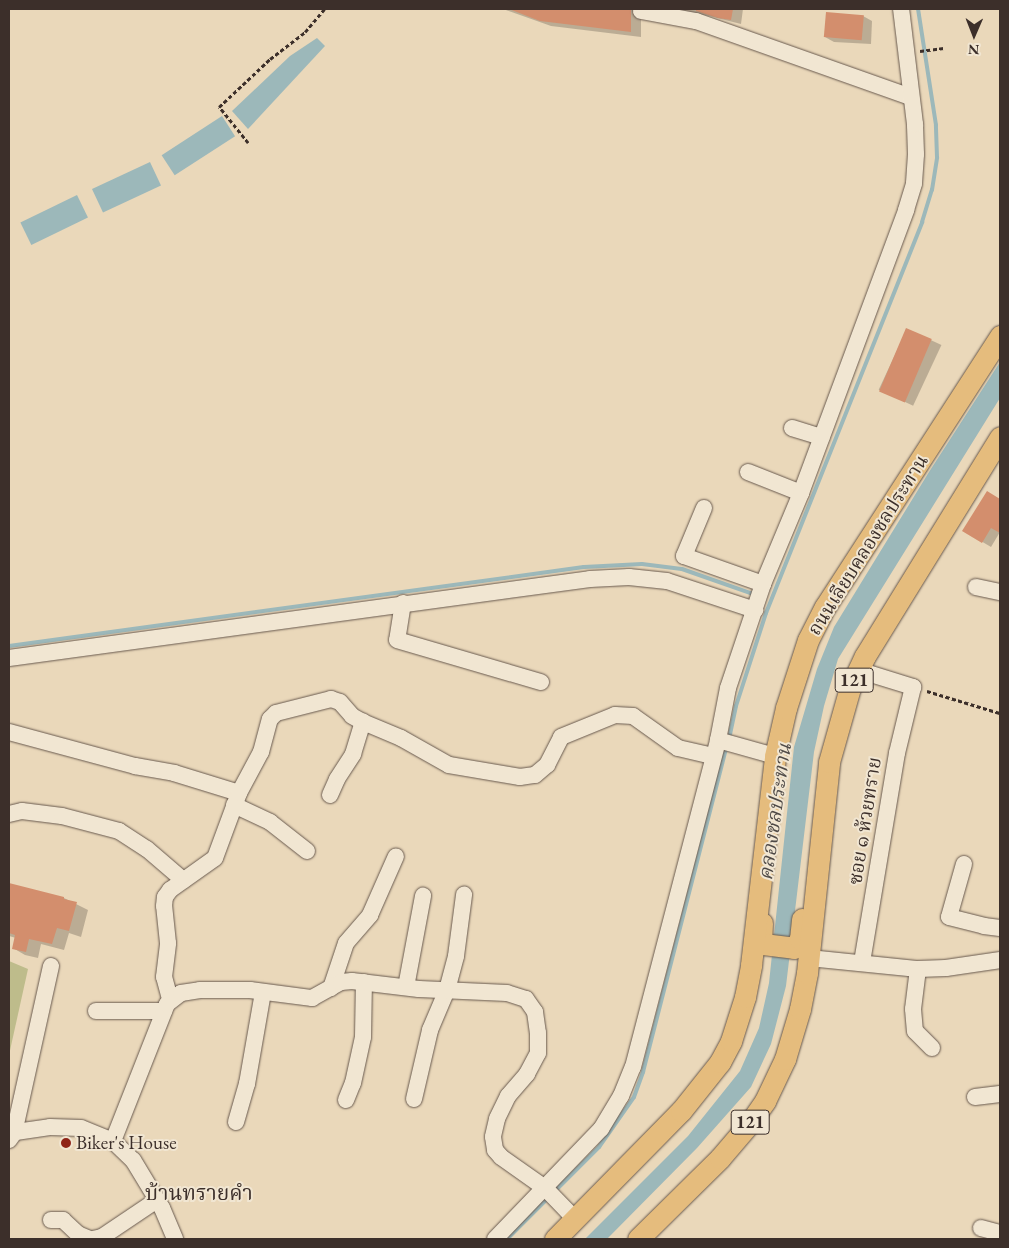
<!DOCTYPE html>
<meta charset="utf-8">
<style>
body{margin:0}
#map{position:relative;width:1009px;height:1248px;overflow:hidden;background:#ead8ba;font-family:"EB Garamond","Noto Serif Thai",serif}
div>[style]{position:absolute}
.green>*{inset:0;background:#bebc8b}
.water>*{inset:0;background:#9cb8ba;transform-origin:0 0}
.shadow>*{inset:0;background:#0003;transform-origin:0 0}
.stream>*{height:4px;margin:-2px;padding:0 2px;transform-origin:2px;border-radius:2px;background:#9cb8ba}
.building>*{inset:0;background:#d38e6d;transform-origin:0 0}
.path>*{height:2.5px;margin-top:-1.25px;transform-origin:0;background:repeating-linear-gradient(90deg,#3c2f2a 0 4px,transparent 0 6.5px)}
.roads{filter:drop-shadow(0 0 1px #68594e) drop-shadow(0 0 1px #68594e)}
.minor>*{height:16px;margin:-8px;padding:0 8px;transform-origin:8px;border-radius:8px;background:#f1e6d2}
.major>*{height:21px;margin:-10.5px;padding:0 10.5px;transform-origin:10.5px;border-radius:10.5px;background:#e5bc7d}
.dots>*{width:14px;height:14px;translate:-50% -50%;box-sizing:border-box;border:2px solid #f1e6d2;border-radius:50%}
span{translate:-50% -50%;white-space:nowrap;text-align:center;line-height:1.15;-webkit-text-stroke:4px #f1e6d2;paint-order:stroke}
.shield-label span{padding:1px 4px;background:#f1e6d2;border:1px solid;border-radius:4px;-webkit-text-stroke-width:0}
.shield-label{font-size:18px;color:#3c2f2a;font-weight:700}
.street-label{font-size:19px;color:#3c2f2a}
.poi-label{font-size:19px;color:#3c2f2a}
.left{translate:0 -50%;text-align:left}
.water-label{font-size:20px;color:#4f4a47;font-style:italic}
.quarter-label{font-size:21px;color:#3c2f2a}
.frame{position:absolute;inset:0;border:10px solid #3c2f2a;pointer-events:none}
.north{position:absolute;left:949px;top:10px;width:50px;height:50px;-webkit-text-stroke:4px #f1e6d2;paint-order:stroke;rotate:181deg;font-size:14px;font-weight:700;line-height:20px;text-align:center;color:#3c2f2a}
.north::after{content:'';display:block;margin:auto;width:18px;height:22px;background:#3c2f2a;clip-path:polygon(50% 0,100% 100%,50% 72%,0 100%)}
</style>
<div id="map">
<div class="green">
<div style="clip-path:polygon(9px 961px,28px 969px,9px 1055px)"></div>
</div>
<div class="water">
<div style="clip-path:polygon(317px 38px,325px 46px,248px 129px,232px 111px,290px 56px)"></div>
<div style="left:222px;top:116px;width:24px;height:72px;rotate:57deg"></div>
<div style="left:150px;top:162px;width:26px;height:64px;rotate:65deg"></div>
<div style="left:77px;top:195px;width:25px;height:63px;rotate:64deg"></div>
<div style="clip-path:polygon(1000px 362px,1000px 398px,838px 659px,824px 706px,814px 752px,786px 986px,771px 1044px,751px 1087px,697px 1148px,607px 1239px,585px 1239px,688px 1136px,740px 1071px,759px 1028px,769px 983px,794px 747px,817px 669px,834px 627px,929px 472px)"></div>
</div>
<div class="shadow">
<div style="clip-path:polygon(503px 9px,646px 9px,641px 14px,641px 37px,551px 26px)"></div>
<div style="clip-path:polygon(664px 9px,743px 9px,741px 24px,709px 16px)"></div>
<div style="clip-path:polygon(863px 16px,872px 21px,871px 44px,834px 42px,825px 37px)"></div>
<div style="left:907px;top:329px;width:38px;height:67px;rotate:25deg"></div>
<div style="clip-path:polygon(987px 492px,1000px 500px,1000px 532px,991px 547px,964px 531px)"></div>
<div style="clip-path:polygon(9px 884px,64px 898px,88px 910px,81px 937px,69px 933px,64px 950px,41px 944px,38px 958px,25px 955px,13px 948px,16px 938px,9px 936px)"></div>
</div>
<div class="stream">
<div style="left:9px;top:646px;width:580px;rotate:-7.82deg"></div>
<div style="left:584px;top:567px;width:58px;rotate:-3deg"></div>
<div style="left:642px;top:564px;width:40px;rotate:7.1deg"></div>
<div style="left:682px;top:569px;width:78px;rotate:19.4deg"></div>
<div style="left:729px;top:739px;width:34px;rotate:-78deg"></div>
<div style="left:736px;top:706px;width:98px;rotate:-72.1deg"></div>
<div style="left:766px;top:613px;width:421px;rotate:-68.2deg"></div>
<div style="left:922px;top:222px;width:34px;rotate:-73deg"></div>
<div style="left:932px;top:190px;width:33px;rotate:-81deg"></div>
<div style="left:937px;top:157px;width:32px;rotate:-92deg"></div>
<div style="left:936px;top:125px;width:117px;rotate:-98.8deg"></div>
<div style="left:554px;top:1192px;width:64px;rotate:-45deg"></div>
<div style="left:599px;top:1147px;width:61px;rotate:-55deg"></div>
<div style="left:634px;top:1097px;width:27px;rotate:-70deg"></div>
<div style="left:643px;top:1072px;width:337px;rotate:-75.6deg"></div>
<div style="left:507px;top:1239px;width:59px;rotate:-45deg"></div>
</div>
<div class="building">
<div style="clip-path:polygon(509px 9px,631px 9px,631px 32px,540px 21px)"></div>
<div style="clip-path:polygon(696px 9px,733px 9px,731px 20px,718px 18px,696px 11px)"></div>
<div style="left:826px;top:12px;width:38px;height:25px;rotate:5deg"></div>
<div style="left:906px;top:328px;width:28px;height:69px;rotate:23deg"></div>
<div style="clip-path:polygon(987px 491px,1000px 499px,1000px 533px,991px 528px,982px 543px,962px 531px)"></div>
<div style="clip-path:polygon(9px 883px,64px 897px,64px 899px,77px 902px,69px 931px,57px 928px,52px 944px,29px 939px,26px 952px,12px 949px,15px 935px,9px 933px)"></div>
</div>
<div class="path">
<div style="left:920px;top:51px;width:26px;rotate:-7deg"></div>
<div style="left:248px;top:143px;width:46px;rotate:-128.9deg"></div>
<div style="left:219px;top:107px;width:70px;rotate:-43.3deg"></div>
<div style="left:270px;top:59px;width:44px;rotate:-37.6deg"></div>
<div style="left:305px;top:32px;width:30px;rotate:-50deg"></div>
<div style="left:927px;top:691px;width:76px;rotate:16.8deg"></div>
</div>
<div class="roads">
<div class="minor">
<div style="left:641px;top:11px;width:56px;rotate:10.3deg"></div>
<div style="left:696px;top:21px;width:228px;rotate:19.5deg"></div>
<div style="left:792px;top:428px;width:31px;rotate:17deg"></div>
<div style="left:748px;top:472px;width:57px;rotate:21.6deg"></div>
<div style="left:704px;top:508px;width:52px;rotate:112.6deg"></div>
<div style="left:684px;top:556px;width:84px;rotate:19.5deg"></div>
<div style="left:976px;top:587px;width:25px;rotate:12deg"></div>
<div style="left:403px;top:603px;width:37px;rotate:99deg"></div>
<div style="left:397px;top:640px;width:150px;rotate:16.3deg"></div>
<div style="left:9px;top:658px;width:586px;rotate:-7.74deg"></div>
<div style="left:590px;top:579px;width:39px;rotate:-3deg"></div>
<div style="left:629px;top:577px;width:38px;rotate:6deg"></div>
<div style="left:667px;top:581px;width:93px;rotate:18.2deg"></div>
<div style="left:858px;top:670px;width:58px;rotate:17.2deg"></div>
<div style="left:913px;top:687px;width:68px;rotate:103.6deg"></div>
<div style="left:897px;top:753px;width:213px;rotate:99.5deg"></div>
<div style="left:9px;top:732px;width:131px;rotate:15.1deg"></div>
<div style="left:135px;top:766px;width:40px;rotate:10deg"></div>
<div style="left:174px;top:773px;width:68px;rotate:17.1deg"></div>
<div style="left:718px;top:740px;width:59px;rotate:15.7deg"></div>
<div style="left:330px;top:795px;width:17px;rotate:-66deg"></div>
<div style="left:337px;top:779px;width:30px;rotate:-57deg"></div>
<div style="left:353px;top:754px;width:34px;rotate:-73deg"></div>
<div style="left:234px;top:805px;width:40px;rotate:25deg"></div>
<div style="left:270px;top:822px;width:47px;rotate:38.1deg"></div>
<div style="left:9px;top:814px;width:13px;rotate:-13deg"></div>
<div style="left:22px;top:811px;width:40px;rotate:7.1deg"></div>
<div style="left:62px;top:816px;width:59px;rotate:14.7deg"></div>
<div style="left:119px;top:831px;width:33px;rotate:33deg"></div>
<div style="left:147px;top:849px;width:48px;rotate:40.7deg"></div>
<div style="left:964px;top:864px;width:55px;rotate:105.8deg"></div>
<div style="left:949px;top:917px;width:36px;rotate:14deg"></div>
<div style="left:984px;top:926px;width:16px;rotate:7deg"></div>
<div style="left:809px;top:958px;width:110px;rotate:5.8deg"></div>
<div style="left:918px;top:969px;width:28px;rotate:-2deg"></div>
<div style="left:946px;top:968px;width:55px;rotate:-8.4deg"></div>
<div style="left:918px;top:969px;width:40px;rotate:97.1deg"></div>
<div style="left:913px;top:1009px;width:22px;rotate:85deg"></div>
<div style="left:915px;top:1031px;width:24px;rotate:45deg"></div>
<div style="left:406px;top:987px;width:93px;rotate:-79.4deg"></div>
<div style="left:331px;top:988px;width:47px;rotate:-71.6deg"></div>
<div style="left:346px;top:943px;width:37px;rotate:-49deg"></div>
<div style="left:370px;top:915px;width:64px;rotate:-66.2deg"></div>
<div style="left:170px;top:999px;width:23px;rotate:-105deg"></div>
<div style="left:164px;top:977px;width:34px;rotate:-83deg"></div>
<div style="left:168px;top:943px;width:37px;rotate:-96deg"></div>
<div style="left:164px;top:906px;width:9px;rotate:-84deg"></div>
<div style="left:165px;top:897px;width:9px;rotate:-54deg"></div>
<div style="left:170px;top:890px;width:55px;rotate:-35.4deg"></div>
<div style="left:215px;top:858px;width:69px;rotate:-69.7deg"></div>
<div style="left:239px;top:793px;width:47px;rotate:-61.8deg"></div>
<div style="left:261px;top:752px;width:34px;rotate:-75deg"></div>
<div style="left:270px;top:719px;width:8px;rotate:-45deg"></div>
<div style="left:276px;top:713px;width:57px;rotate:-14.3deg"></div>
<div style="left:331px;top:699px;width:9px;rotate:18deg"></div>
<div style="left:340px;top:702px;width:18px;rotate:49deg"></div>
<div style="left:352px;top:716px;width:13px;rotate:29deg"></div>
<div style="left:363px;top:722px;width:41px;rotate:22.8deg"></div>
<div style="left:401px;top:738px;width:55px;rotate:29.4deg"></div>
<div style="left:449px;top:765px;width:72px;rotate:9.6deg"></div>
<div style="left:520px;top:777px;width:15px;rotate:-8deg"></div>
<div style="left:535px;top:775px;width:16px;rotate:-40deg"></div>
<div style="left:547px;top:765px;width:31px;rotate:-63deg"></div>
<div style="left:561px;top:737px;width:58px;rotate:-22.2deg"></div>
<div style="left:615px;top:715px;width:18px;rotate:3deg"></div>
<div style="left:633px;top:716px;width:55px;rotate:35.4deg"></div>
<div style="left:678px;top:748px;width:35px;rotate:13deg"></div>
<div style="left:96px;top:1011px;width:68px"></div>
<div style="left:975px;top:1097px;width:25px;rotate:-7deg"></div>
<div style="left:414px;top:1099px;width:71px;rotate:-76.9deg"></div>
<div style="left:430px;top:1030px;width:43px;rotate:-67deg"></div>
<div style="left:447px;top:990px;width:35px;rotate:-75deg"></div>
<div style="left:456px;top:956px;width:62px;rotate:-82.5deg"></div>
<div style="left:346px;top:1100px;width:18px;rotate:-68deg"></div>
<div style="left:353px;top:1083px;width:47px;rotate:-77.7deg"></div>
<div style="left:363px;top:1037px;width:55px;rotate:-89deg"></div>
<div style="left:236px;top:1122px;width:40px;rotate:-74deg"></div>
<div style="left:247px;top:1084px;width:93px;rotate:-80.1deg"></div>
<div style="left:9px;top:1133px;width:41px;rotate:-8.3deg"></div>
<div style="left:50px;top:1127px;width:31px;rotate:2deg"></div>
<div style="left:81px;top:1128px;width:35px;rotate:22deg"></div>
<div style="left:113px;top:1141px;width:28px;rotate:44deg"></div>
<div style="left:133px;top:1160px;width:56px;rotate:58.9deg"></div>
<div style="left:162px;top:1208px;width:34px;rotate:67deg"></div>
<div style="left:9px;top:1140px;width:9px;rotate:-54deg"></div>
<div style="left:14px;top:1133px;width:171px;rotate:-77.5deg"></div>
<div style="left:113px;top:1141px;width:147px;rotate:-68.5deg"></div>
<div style="left:167px;top:1004px;width:18px;rotate:-38deg"></div>
<div style="left:181px;top:993px;width:19px;rotate:-9deg"></div>
<div style="left:200px;top:990px;width:50px"></div>
<div style="left:250px;top:990px;width:63px;rotate:7.4deg"></div>
<div style="left:312px;top:998px;width:33px;rotate:-29deg"></div>
<div style="left:341px;top:982px;width:11px;rotate:-5deg"></div>
<div style="left:352px;top:981px;width:67px;rotate:6.8deg"></div>
<div style="left:419px;top:989px;width:88px;rotate:2.6deg"></div>
<div style="left:507px;top:993px;width:20px;rotate:18deg"></div>
<div style="left:526px;top:999px;width:16px;rotate:55deg"></div>
<div style="left:535px;top:1012px;width:21px;rotate:82deg"></div>
<div style="left:538px;top:1033px;width:20px;rotate:90deg"></div>
<div style="left:538px;top:1053px;width:24px;rotate:118deg"></div>
<div style="left:527px;top:1074px;width:29px;rotate:131deg"></div>
<div style="left:508px;top:1096px;width:25px;rotate:116deg"></div>
<div style="left:497px;top:1119px;width:18px;rotate:103deg"></div>
<div style="left:493px;top:1137px;width:13px;rotate:81deg"></div>
<div style="left:495px;top:1150px;width:9px;rotate:49deg"></div>
<div style="left:501px;top:1157px;width:54px;rotate:35.2deg"></div>
<div style="left:545px;top:1188px;width:43px;rotate:45.9deg"></div>
<div style="left:51px;top:1220px;width:12px"></div>
<div style="left:63px;top:1220px;width:21px;rotate:43deg"></div>
<div style="left:78px;top:1234px;width:13px;rotate:23deg"></div>
<div style="left:981px;top:1228px;width:20px;rotate:15deg"></div>
<div style="left:93px;top:1239px;width:9px;rotate:-13deg"></div>
<div style="left:102px;top:1237px;width:66px;rotate:-33.9deg"></div>
<div style="left:495px;top:1239px;width:153px;rotate:-46.1deg"></div>
<div style="left:601px;top:1129px;width:39px;rotate:-59deg"></div>
<div style="left:621px;top:1096px;width:31px;rotate:-68deg"></div>
<div style="left:633px;top:1067px;width:338px;rotate:-75.4deg"></div>
<div style="left:718px;top:740px;width:53px;rotate:-79.1deg"></div>
<div style="left:728px;top:688px;width:110px;rotate:-71.4deg"></div>
<div style="left:763px;top:584px;width:99px;rotate:-67.3deg"></div>
<div style="left:801px;top:493px;width:302px;rotate:-69.6deg"></div>
<div style="left:906px;top:210px;width:28px;rotate:-73deg"></div>
<div style="left:914px;top:183px;width:29px;rotate:-86deg"></div>
<div style="left:916px;top:154px;width:30px;rotate:-92deg"></div>
<div style="left:915px;top:124px;width:116px;rotate:-96.9deg"></div>
</div>
<div class="major">
<div style="left:762px;top:923px;width:17px;rotate:93deg"></div>
<div style="left:761px;top:940px;width:4px;rotate:63deg"></div>
<div style="left:763px;top:944px;width:31px;rotate:7deg"></div>
<div style="left:794px;top:948px;width:11px;rotate:-56deg"></div>
<div style="left:800px;top:939px;width:20px;rotate:-84deg"></div>
<div style="left:555px;top:1239px;width:180px;rotate:-45.5deg"></div>
<div style="left:681px;top:1111px;width:63px;rotate:-51.5deg"></div>
<div style="left:720px;top:1062px;width:24px;rotate:-62deg"></div>
<div style="left:731px;top:1041px;width:46px;rotate:-72.3deg"></div>
<div style="left:745px;top:997px;width:33px;rotate:-79deg"></div>
<div style="left:751px;top:965px;width:210px;rotate:-83.4deg"></div>
<div style="left:775px;top:756px;width:49px;rotate:-77.1deg"></div>
<div style="left:786px;top:708px;width:71px;rotate:-72.1deg"></div>
<div style="left:808px;top:640px;width:37px;rotate:-63deg"></div>
<div style="left:825px;top:607px;width:323px;rotate:-57.1deg"></div>
<div style="left:638px;top:1239px;width:115px;rotate:-44.6deg"></div>
<div style="left:720px;top:1158px;width:45px;rotate:-49.5deg"></div>
<div style="left:749px;top:1124px;width:28px;rotate:-55deg"></div>
<div style="left:765px;top:1101px;width:47px;rotate:-64.5deg"></div>
<div style="left:785px;top:1059px;width:52px;rotate:-73.3deg"></div>
<div style="left:800px;top:1009px;width:37px;rotate:-79deg"></div>
<div style="left:807px;top:973px;width:212px;rotate:-84deg"></div>
<div style="left:829px;top:762px;width:77px;rotate:-74.2deg"></div>
<div style="left:850px;top:688px;width:35px;rotate:-65deg"></div>
<div style="left:865px;top:656px;width:257px;rotate:-58.3deg"></div>
</div>
</div>
<div class="dots">
<div style="left:66px;top:1143px;background:#8f2418"></div>
</div>
<div class="shield-label">
<span style="left:854px;top:680px">121</span>
<span style="left:750px;top:1122px">121</span>
</div>
<div class="street-label">
<span style="left:868px;top:545px;rotate:-58deg">ถนนเลียบคลองชลประทาน</span>
<span style="left:865px;top:821px;rotate:-81deg">ซอย ๑ ห้วยทราย</span>
</div>
<div class="poi-label">
<span class="left" style="left:76px;top:1143px">Biker's House</span>
</div>
<div class="water-label">
<span style="left:775px;top:812px;rotate:-82deg">คลองชลประทาน</span>
</div>
<div class="quarter-label">
<span style="left:199px;top:1193px">บ้านทรายคำ</span>
</div>
<div class="frame"></div>
<div class="north">N</div>
</div>
